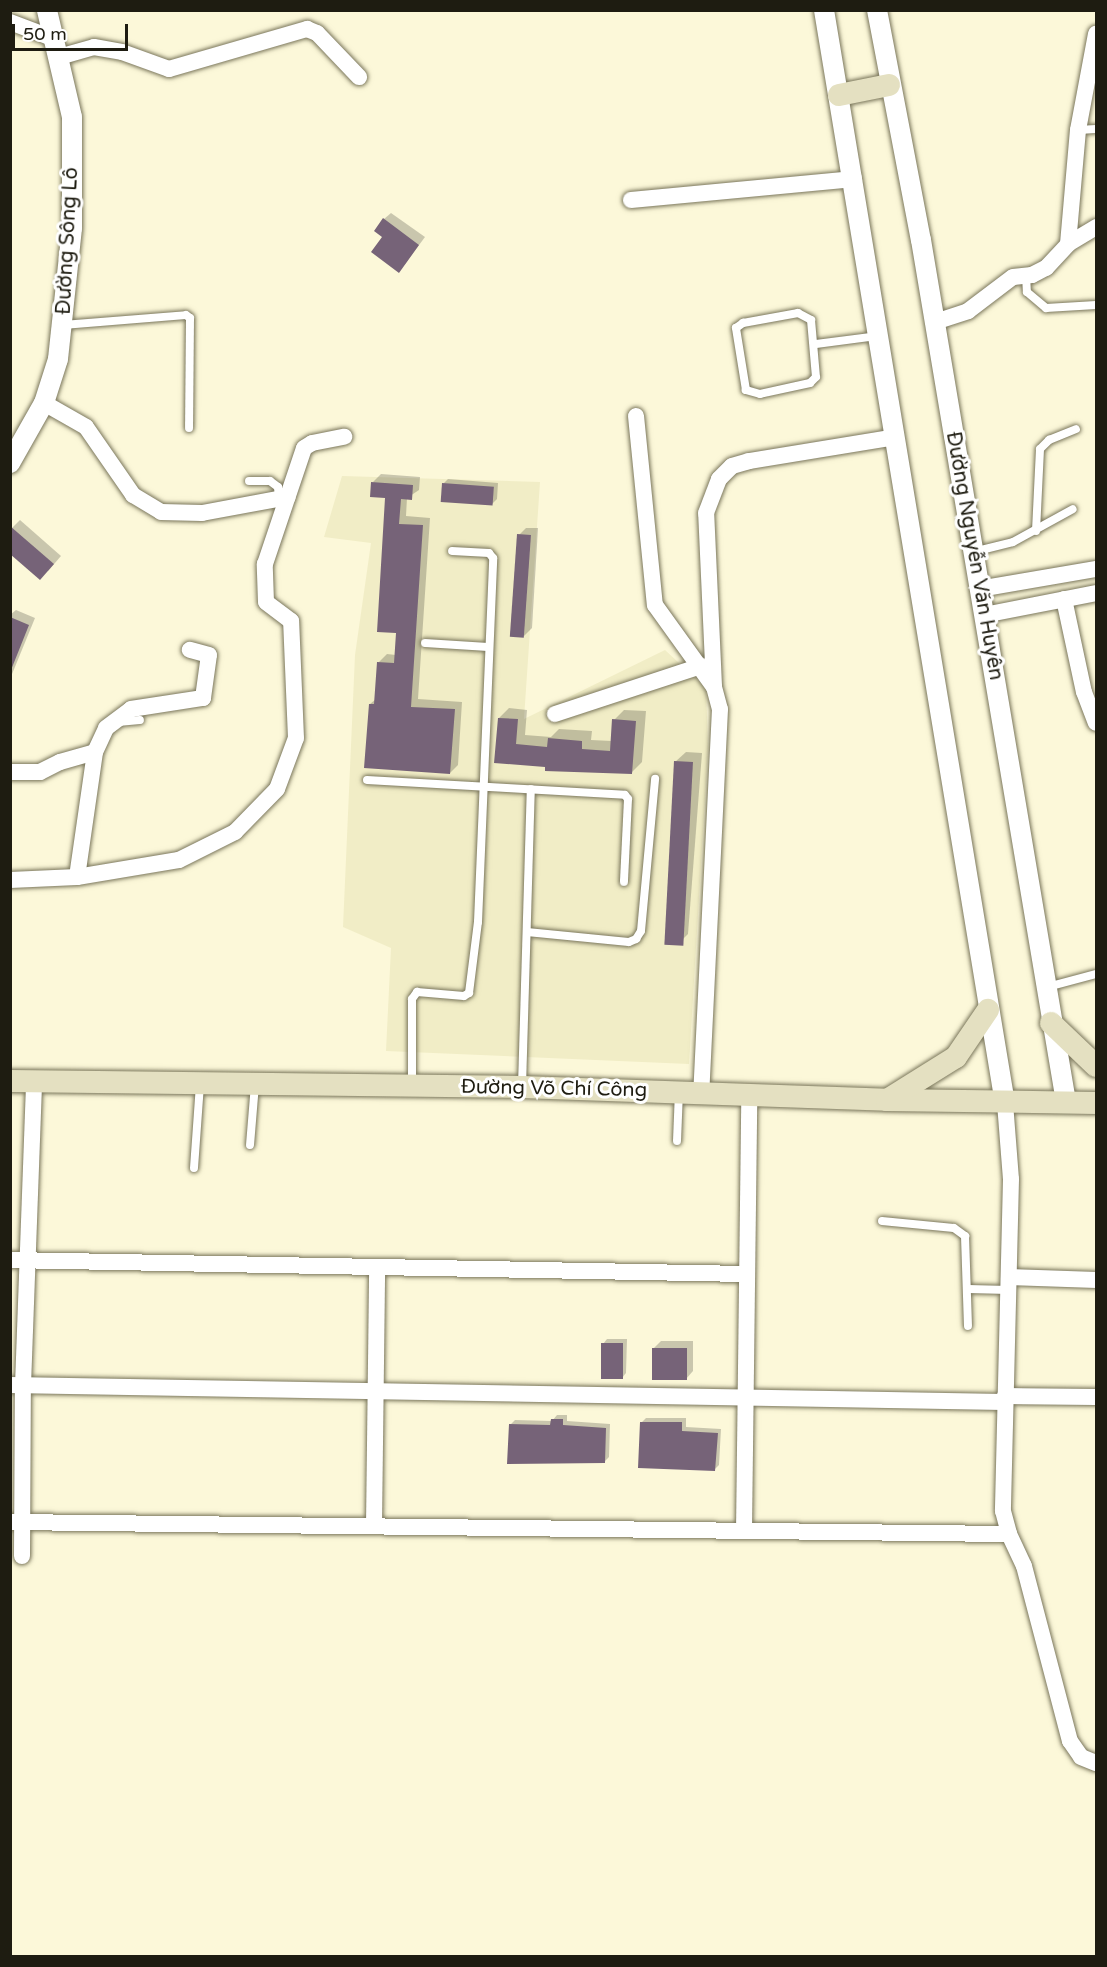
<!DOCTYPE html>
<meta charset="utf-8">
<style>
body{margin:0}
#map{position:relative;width:1107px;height:1967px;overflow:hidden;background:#fcf8d9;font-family:"Varela Round",sans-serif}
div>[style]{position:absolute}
.built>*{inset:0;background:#f1edc6}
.shadow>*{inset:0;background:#0003}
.building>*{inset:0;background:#766378;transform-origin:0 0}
.roads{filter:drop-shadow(0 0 2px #7a765b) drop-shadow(0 0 2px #7a765b)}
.service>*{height:8px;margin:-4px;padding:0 4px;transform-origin:4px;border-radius:4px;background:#fff}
.minor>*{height:16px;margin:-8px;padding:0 8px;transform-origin:8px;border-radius:8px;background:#fff}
.tertiary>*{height:20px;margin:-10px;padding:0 10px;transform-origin:10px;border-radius:10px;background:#fff}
.secondary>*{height:22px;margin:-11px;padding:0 11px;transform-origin:11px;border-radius:11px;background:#e4e0c1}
span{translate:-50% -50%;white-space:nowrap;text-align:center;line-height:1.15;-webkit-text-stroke:6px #fff;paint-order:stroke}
.street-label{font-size:20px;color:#1e1c11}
.frame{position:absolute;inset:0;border:12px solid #1e1c11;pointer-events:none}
.scale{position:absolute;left:12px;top:24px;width:116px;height:27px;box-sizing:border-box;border:3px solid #1e1c11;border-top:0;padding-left:8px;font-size:18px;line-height:21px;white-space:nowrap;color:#1e1c11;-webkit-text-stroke:4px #fff;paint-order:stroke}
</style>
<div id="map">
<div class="built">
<div style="clip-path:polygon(342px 476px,540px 482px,524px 719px,665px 650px,706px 688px,708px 748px,689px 1064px,386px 1051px,391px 948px,343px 927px,355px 655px,371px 543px,324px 537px)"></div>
</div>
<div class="shadow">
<div style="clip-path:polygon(391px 213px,425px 237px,405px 264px,384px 219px)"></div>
<div style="clip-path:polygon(381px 474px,420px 477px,419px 490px,407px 498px,406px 516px,430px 518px,418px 699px,462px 702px,458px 765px,450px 773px,370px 704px,376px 699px,379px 662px,387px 654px,396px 655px,397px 632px,387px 497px,373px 482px)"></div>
<div style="clip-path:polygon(448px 479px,498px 483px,497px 499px,492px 504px,443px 484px)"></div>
<div style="clip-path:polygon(20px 520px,61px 556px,48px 571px,10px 530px)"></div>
<div style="clip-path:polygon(526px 528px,538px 528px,532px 628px,524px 636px,519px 535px)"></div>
<div style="clip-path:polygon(16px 610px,35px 618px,10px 679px,10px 615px)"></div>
<div style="clip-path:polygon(509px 708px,527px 710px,525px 735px,551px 737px,559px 729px,592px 731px,591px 740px,612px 741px,614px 720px,624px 710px,646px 711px,642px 762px,632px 772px,496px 762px,499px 718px)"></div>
<div style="clip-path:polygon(686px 752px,702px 753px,688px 934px,678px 944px,675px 762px)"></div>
<div style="clip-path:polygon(607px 1339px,627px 1339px,626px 1373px,622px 1378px,603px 1344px)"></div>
<div style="clip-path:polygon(661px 1341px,693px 1341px,693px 1371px,686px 1379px,654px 1348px)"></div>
<div style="clip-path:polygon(557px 1415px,567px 1415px,567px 1421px,610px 1424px,609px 1457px,604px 1462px,510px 1425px,515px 1420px,552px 1421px)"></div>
<div style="clip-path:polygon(646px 1418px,686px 1418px,686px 1427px,721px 1429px,719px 1465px,715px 1469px,641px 1423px)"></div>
</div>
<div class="building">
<div style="clip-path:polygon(383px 218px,419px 245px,399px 273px,371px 252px,382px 237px,374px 231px)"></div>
<div style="clip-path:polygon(371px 482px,413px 485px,412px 500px,401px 499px,399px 524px,423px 525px,411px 707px,455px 709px,450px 774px,364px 768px,369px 704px,374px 704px,377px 662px,394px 663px,396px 633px,377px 632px,385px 498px,370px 497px)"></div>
<div style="left:442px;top:483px;width:52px;height:19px;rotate:4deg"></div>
<div style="clip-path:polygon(10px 526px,54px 564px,40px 580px,10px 554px)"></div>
<div style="left:517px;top:534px;width:14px;height:103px;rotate:4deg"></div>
<div style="clip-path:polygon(10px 617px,29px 625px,11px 670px,10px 670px)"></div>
<div style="clip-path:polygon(498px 718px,518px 719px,516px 744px,547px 747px,548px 738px,582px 741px,582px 749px,610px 751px,612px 719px,636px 721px,632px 774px,545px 771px,545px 767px,494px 763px)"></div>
<div style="left:674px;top:761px;width:19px;height:184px;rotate:3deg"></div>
<div style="left:601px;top:1343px;width:22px;height:36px"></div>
<div style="left:652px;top:1348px;width:35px;height:32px"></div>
<div style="clip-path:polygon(551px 1419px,563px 1419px,563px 1425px,606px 1428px,605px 1463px,507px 1464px,509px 1424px,550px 1425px)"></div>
<div style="clip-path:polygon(640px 1422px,682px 1422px,682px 1431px,718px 1433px,715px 1471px,638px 1468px)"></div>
</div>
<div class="roads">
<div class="service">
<div style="left:1078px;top:130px;width:18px;rotate:-3deg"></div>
<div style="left:1026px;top:275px;width:17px;rotate:87deg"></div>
<div style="left:1027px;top:292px;width:25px;rotate:40deg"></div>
<div style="left:1046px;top:308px;width:50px;rotate:-3.4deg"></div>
<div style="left:798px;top:313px;width:15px;rotate:28deg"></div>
<div style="left:811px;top:320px;width:57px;rotate:85deg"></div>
<div style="left:816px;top:377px;width:8px;rotate:135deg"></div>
<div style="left:810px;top:383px;width:51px;rotate:167.6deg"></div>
<div style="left:760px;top:394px;width:15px;rotate:-164deg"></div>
<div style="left:746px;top:390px;width:63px;rotate:-99.2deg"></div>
<div style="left:736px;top:328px;width:9px;rotate:-36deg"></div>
<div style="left:743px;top:323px;width:56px;rotate:-10.3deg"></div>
<div style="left:63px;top:325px;width:123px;rotate:-4.6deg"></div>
<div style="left:186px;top:315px;width:5px;rotate:37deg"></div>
<div style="left:190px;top:318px;width:110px;rotate:90.5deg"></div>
<div style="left:816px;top:344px;width:63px;rotate:-7.4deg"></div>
<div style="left:249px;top:481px;width:21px"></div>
<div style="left:270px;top:481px;width:10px;rotate:37deg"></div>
<div style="left:278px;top:487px;width:11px;rotate:85deg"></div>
<div style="left:1036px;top:531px;width:82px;rotate:-87.2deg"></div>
<div style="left:1040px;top:449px;width:13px;rotate:-45deg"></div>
<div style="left:1049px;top:440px;width:29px;rotate:-22deg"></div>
<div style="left:973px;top:552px;width:41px;rotate:-14deg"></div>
<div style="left:1013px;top:542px;width:68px;rotate:-28.8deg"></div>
<div style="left:425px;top:643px;width:63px;rotate:3.6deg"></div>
<div style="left:118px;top:722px;width:22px;rotate:-5deg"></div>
<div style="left:367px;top:780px;width:258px;rotate:3.3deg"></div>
<div style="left:625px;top:795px;width:5px;rotate:53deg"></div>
<div style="left:628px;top:799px;width:83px;rotate:92.8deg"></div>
<div style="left:527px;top:932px;width:102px;rotate:5.6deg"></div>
<div style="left:629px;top:942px;width:8px;rotate:-23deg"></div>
<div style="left:636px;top:939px;width:9px;rotate:-58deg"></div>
<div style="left:641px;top:931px;width:153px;rotate:-84.7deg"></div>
<div style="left:1047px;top:987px;width:51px;rotate:-14.9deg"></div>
<div style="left:412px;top:1084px;width:85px;rotate:-90deg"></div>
<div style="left:412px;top:999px;width:9px;rotate:-54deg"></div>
<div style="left:417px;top:992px;width:47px;rotate:4.9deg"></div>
<div style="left:464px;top:996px;width:6px;rotate:-31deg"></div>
<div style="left:469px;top:993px;width:72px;rotate:-82.8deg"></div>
<div style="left:478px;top:922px;width:364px;rotate:-87.6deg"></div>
<div style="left:493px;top:558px;width:6px;rotate:-129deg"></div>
<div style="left:489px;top:553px;width:37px;rotate:-177deg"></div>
<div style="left:522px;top:1086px;width:297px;rotate:-88.3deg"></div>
<div style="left:677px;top:1141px;width:49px;rotate:-87.7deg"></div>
<div style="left:250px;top:1145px;width:61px;rotate:-85.3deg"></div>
<div style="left:194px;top:1168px;width:84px;rotate:-85.9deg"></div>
<div style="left:882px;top:1221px;width:72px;rotate:5.6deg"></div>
<div style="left:954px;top:1228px;width:14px;rotate:36deg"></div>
<div style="left:965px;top:1236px;width:90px;rotate:88.1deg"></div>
<div style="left:968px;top:1289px;width:41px;rotate:1.4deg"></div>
</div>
<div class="minor">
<div style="left:10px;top:22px;width:48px;rotate:20.7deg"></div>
<div style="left:59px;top:57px;width:36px;rotate:-16deg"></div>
<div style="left:94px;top:47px;width:28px;rotate:10deg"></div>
<div style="left:122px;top:52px;width:50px;rotate:19.9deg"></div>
<div style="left:169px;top:69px;width:144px;rotate:-16.2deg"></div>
<div style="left:307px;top:29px;width:11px;rotate:22deg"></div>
<div style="left:317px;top:33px;width:61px;rotate:46.3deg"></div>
<div style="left:631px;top:200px;width:224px;rotate:-5.4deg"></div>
<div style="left:1068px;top:244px;width:33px;rotate:-31deg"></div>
<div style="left:935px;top:322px;width:35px;rotate:-18deg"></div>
<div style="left:968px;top:311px;width:56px;rotate:-37.1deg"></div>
<div style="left:1013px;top:277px;width:19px;rotate:-6deg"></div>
<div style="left:1032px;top:275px;width:16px;rotate:-27deg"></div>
<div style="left:1046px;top:268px;width:33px;rotate:-47deg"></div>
<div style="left:1068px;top:244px;width:114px;rotate:-85deg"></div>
<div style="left:1078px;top:130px;width:98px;rotate:-79.4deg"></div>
<div style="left:44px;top:403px;width:48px;rotate:29.7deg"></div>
<div style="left:86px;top:427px;width:83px;rotate:55.3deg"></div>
<div style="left:133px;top:495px;width:33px;rotate:31deg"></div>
<div style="left:161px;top:512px;width:41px;rotate:1.4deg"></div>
<div style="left:202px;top:513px;width:87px;rotate:-10.5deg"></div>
<div style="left:636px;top:416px;width:190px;rotate:84.3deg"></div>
<div style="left:655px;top:605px;width:101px;rotate:54.3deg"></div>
<div style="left:714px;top:687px;width:23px;rotate:75deg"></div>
<div style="left:720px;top:709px;width:384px;rotate:92.8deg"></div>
<div style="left:979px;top:589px;width:119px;rotate:-9.7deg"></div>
<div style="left:1064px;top:599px;width:95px;rotate:77.9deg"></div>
<div style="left:1084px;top:692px;width:33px;rotate:69deg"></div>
<div style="left:984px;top:615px;width:114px;rotate:-11.1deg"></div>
<div style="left:714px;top:686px;width:173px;rotate:-92.6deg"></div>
<div style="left:706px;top:513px;width:36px;rotate:-69deg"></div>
<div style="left:719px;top:479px;width:18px;rotate:-45deg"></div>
<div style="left:732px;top:466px;width:18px;rotate:-16deg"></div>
<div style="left:749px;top:461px;width:148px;rotate:-9.3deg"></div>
<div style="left:555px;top:714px;width:154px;rotate:-18.2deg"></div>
<div style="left:10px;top:772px;width:30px"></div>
<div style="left:40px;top:772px;width:22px;rotate:-27deg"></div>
<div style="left:60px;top:762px;width:36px;rotate:-16deg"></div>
<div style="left:77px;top:877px;width:126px;rotate:-81.8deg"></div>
<div style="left:95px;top:752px;width:26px;rotate:-65deg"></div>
<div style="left:106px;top:728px;width:31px;rotate:-37deg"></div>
<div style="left:131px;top:709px;width:73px;rotate:-8.7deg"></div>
<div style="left:203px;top:698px;width:43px;rotate:-82.1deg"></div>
<div style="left:209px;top:655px;width:20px;rotate:-165deg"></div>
<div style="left:10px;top:880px;width:67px;rotate:-2.6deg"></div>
<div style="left:77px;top:877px;width:103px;rotate:-9.5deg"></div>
<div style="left:179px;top:860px;width:63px;rotate:-26.6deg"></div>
<div style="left:235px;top:832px;width:60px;rotate:-45.7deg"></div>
<div style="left:277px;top:789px;width:54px;rotate:-69.6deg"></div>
<div style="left:296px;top:738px;width:117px;rotate:-92.4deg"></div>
<div style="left:291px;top:621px;width:31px;rotate:-143deg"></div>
<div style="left:266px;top:602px;width:38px;rotate:-92deg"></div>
<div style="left:265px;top:564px;width:122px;rotate:-71.4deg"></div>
<div style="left:304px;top:448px;width:9px;rotate:-32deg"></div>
<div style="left:312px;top:443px;width:33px;rotate:-11deg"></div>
<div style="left:1005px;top:1103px;width:76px;rotate:85.5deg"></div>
<div style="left:1011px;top:1179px;width:332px;rotate:91.4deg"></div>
<div style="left:1003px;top:1511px;width:24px;rotate:75deg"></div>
<div style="left:1009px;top:1534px;width:35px;rotate:65deg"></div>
<div style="left:1024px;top:1566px;width:181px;rotate:75.3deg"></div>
<div style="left:1070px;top:1741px;width:19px;rotate:55deg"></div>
<div style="left:1081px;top:1757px;width:16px;rotate:22deg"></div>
<div style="left:10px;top:1260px;width:737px;rotate:1.09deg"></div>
<div style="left:1009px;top:1277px;width:87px;rotate:2deg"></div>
<div style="left:10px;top:1385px;width:994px;rotate:0.98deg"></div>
<div style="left:1005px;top:1396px;width:91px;rotate:0.6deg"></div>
<div style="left:10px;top:1522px;width:999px;rotate:0.69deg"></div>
<div style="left:374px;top:1526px;width:258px;rotate:-89.3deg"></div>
<div style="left:744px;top:1531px;width:437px;rotate:-89.3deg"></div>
<div style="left:22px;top:1556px;width:171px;rotate:-89.7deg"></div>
<div style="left:23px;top:1385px;width:304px;rotate:-87.9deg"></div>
</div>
<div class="tertiary">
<div style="left:824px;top:10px;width:1108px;rotate:80.6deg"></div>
<div style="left:877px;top:10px;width:234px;rotate:79.2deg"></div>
<div style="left:921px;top:240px;width:874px;rotate:80.45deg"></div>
<div style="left:10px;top:463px;width:69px;rotate:-60.5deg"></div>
<div style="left:44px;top:403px;width:46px;rotate:-72.3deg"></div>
<div style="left:58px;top:359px;width:132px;rotate:-83.9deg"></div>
<div style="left:72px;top:228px;width:111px;rotate:-90deg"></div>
<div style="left:72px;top:117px;width:110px;rotate:-103.2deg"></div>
</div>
<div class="secondary">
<div style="left:839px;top:95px;width:51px;rotate:-11.3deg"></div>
<div style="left:1051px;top:1023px;width:62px;rotate:43.7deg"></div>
<div style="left:10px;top:1081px;width:512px;rotate:0.67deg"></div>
<div style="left:522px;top:1087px;width:365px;rotate:2deg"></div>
<div style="left:887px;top:1100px;width:209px;rotate:0.8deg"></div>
<div style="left:887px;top:1100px;width:81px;rotate:-31.9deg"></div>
<div style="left:956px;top:1057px;width:57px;rotate:-55.8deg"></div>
</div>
</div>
<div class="street-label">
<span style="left:68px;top:241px;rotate:-87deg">Đường Sông Lô</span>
<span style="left:974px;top:556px;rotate:80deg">Đường Nguyễn Văn Huyên</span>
<span style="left:554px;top:1089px;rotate:1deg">Đường Võ Chí Công</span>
</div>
<div class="frame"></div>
<div class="scale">50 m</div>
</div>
